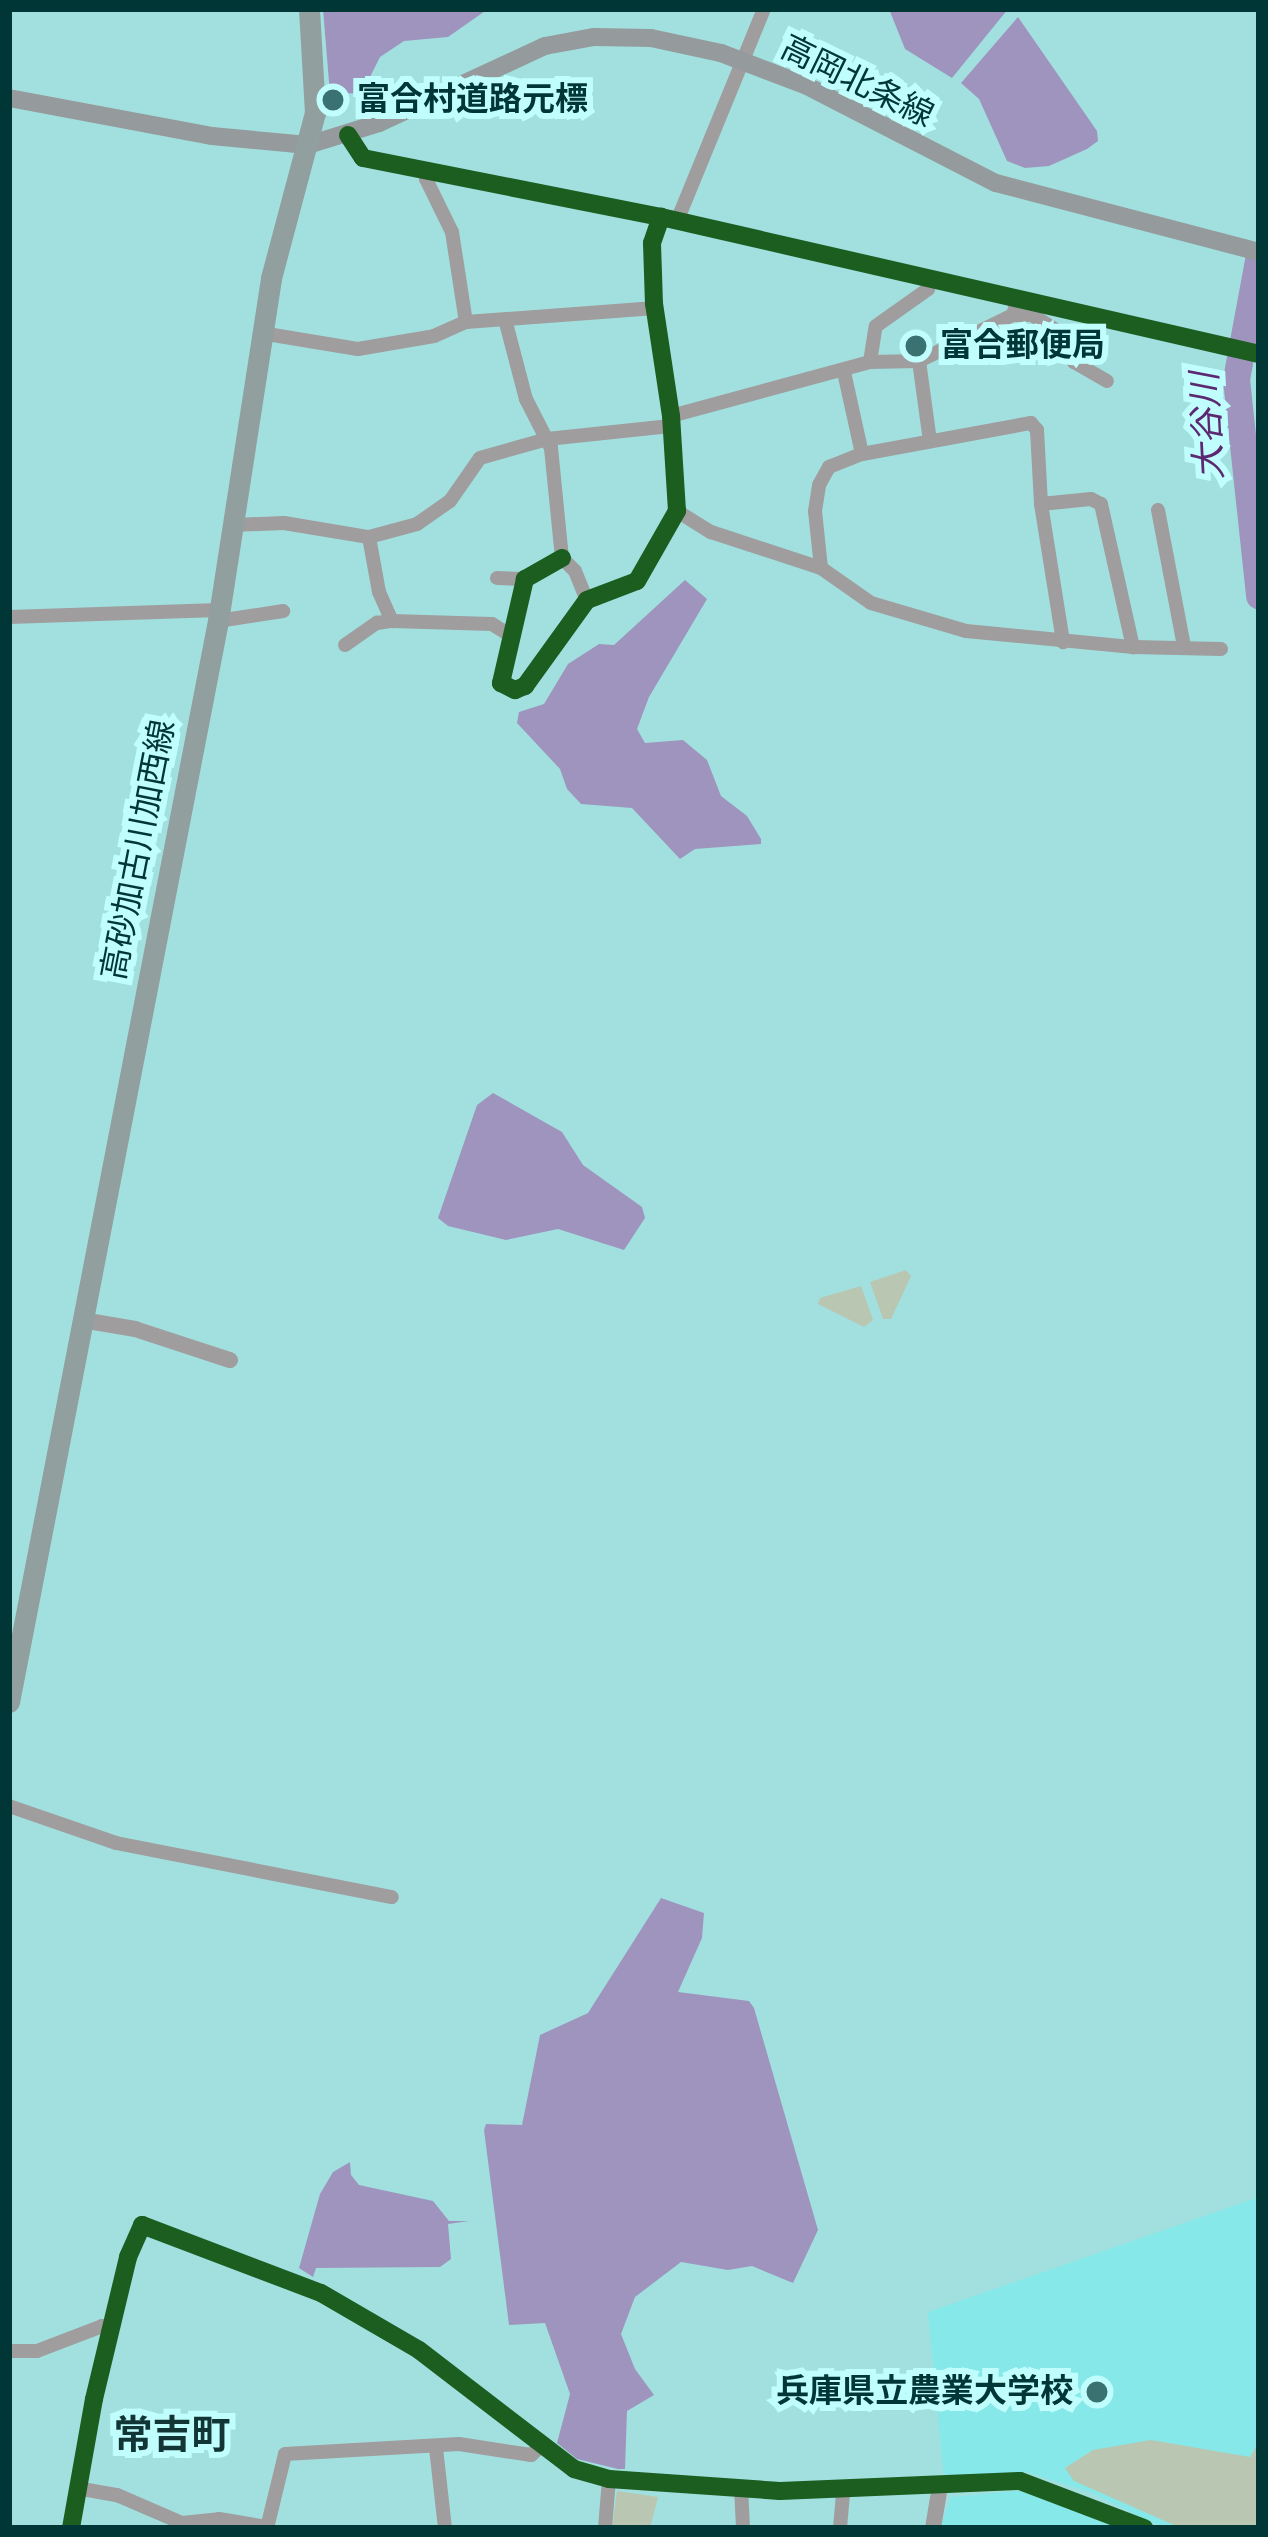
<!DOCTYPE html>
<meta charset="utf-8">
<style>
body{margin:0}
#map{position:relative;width:1268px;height:2537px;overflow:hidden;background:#a2e0df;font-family:Signika,"Noto Sans JP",sans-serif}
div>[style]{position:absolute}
.built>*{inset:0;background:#86e8e8}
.green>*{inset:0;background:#b9c6b1}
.water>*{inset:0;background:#9e94be}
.river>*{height:27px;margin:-13.5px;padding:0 13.5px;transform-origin:13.5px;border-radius:13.5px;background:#9e94be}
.minor>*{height:14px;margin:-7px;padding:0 7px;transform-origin:7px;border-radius:7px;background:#9f9d9e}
.tertiary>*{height:16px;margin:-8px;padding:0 8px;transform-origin:8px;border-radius:8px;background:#9f9d9e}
.secondary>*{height:18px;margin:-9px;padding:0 9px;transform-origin:9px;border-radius:9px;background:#959b9c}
.primary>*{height:21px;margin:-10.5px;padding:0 10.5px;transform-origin:10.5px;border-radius:10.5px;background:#919f9e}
.cycleway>*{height:18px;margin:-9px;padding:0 9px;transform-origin:9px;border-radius:9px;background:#1b5e20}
.dots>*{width:33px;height:33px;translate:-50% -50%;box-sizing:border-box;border:6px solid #c0fefd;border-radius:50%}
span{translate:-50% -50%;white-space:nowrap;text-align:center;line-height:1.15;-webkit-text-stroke:12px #c0fefd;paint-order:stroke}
.street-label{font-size:33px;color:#003636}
.poi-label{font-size:33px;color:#003636;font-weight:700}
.left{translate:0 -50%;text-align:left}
.right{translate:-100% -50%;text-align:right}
.water-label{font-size:36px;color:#5c2871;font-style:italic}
.quarter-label{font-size:39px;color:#113635;font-weight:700}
.frame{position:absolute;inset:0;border:12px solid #003636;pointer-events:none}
</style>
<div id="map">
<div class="built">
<div style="clip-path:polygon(1259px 2197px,1259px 2528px,1163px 2528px,1092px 2493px,1026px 2472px,944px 2478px,928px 2312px)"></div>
<div style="clip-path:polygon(1026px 2490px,1144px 2528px,940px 2528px,951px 2497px)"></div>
</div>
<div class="green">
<div style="clip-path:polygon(906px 1270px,911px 1276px,891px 1319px,883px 1319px,870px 1282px)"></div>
<div style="clip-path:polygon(861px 1286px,873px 1320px,864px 1327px,818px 1304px,820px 1298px)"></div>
<div style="clip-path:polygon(1151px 2440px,1250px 2457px,1259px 2442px,1259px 2528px,1181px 2528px,1074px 2481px,1065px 2468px,1093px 2450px)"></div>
<div style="clip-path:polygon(617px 2491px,658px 2497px,650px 2528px,612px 2528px)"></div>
</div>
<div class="water">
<div style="clip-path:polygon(323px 9px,488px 9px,448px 37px,404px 41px,380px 57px,362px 93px,330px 94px)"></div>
<div style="clip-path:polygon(889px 9px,1008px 9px,952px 78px,905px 49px)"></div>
<div style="clip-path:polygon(1018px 17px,1097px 131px,1098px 141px,1087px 149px,1049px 166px,1025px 168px,1007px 161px,979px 99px,961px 83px)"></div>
<div style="clip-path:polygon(685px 580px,707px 599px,649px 697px,637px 729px,645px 743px,683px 740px,707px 760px,721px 796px,747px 816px,761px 839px,761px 844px,695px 849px,680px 859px,632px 808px,581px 804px,567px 789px,560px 769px,517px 723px,519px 712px,544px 704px,568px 664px,599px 644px,614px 645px)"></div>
<div style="clip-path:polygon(493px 1093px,562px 1132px,583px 1165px,642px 1207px,645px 1218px,624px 1250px,558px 1229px,506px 1240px,448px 1226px,438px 1218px,477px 1105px)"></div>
<div style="clip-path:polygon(661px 1898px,704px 1913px,702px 1938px,678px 1992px,749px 2001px,754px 2008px,818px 2230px,793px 2283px,752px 2266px,728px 2270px,681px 2262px,635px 2297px,621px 2334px,635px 2369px,654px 2395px,627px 2411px,625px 2469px,618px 2469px,577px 2459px,557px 2443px,570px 2394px,545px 2323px,509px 2325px,484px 2130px,486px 2124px,522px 2125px,540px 2035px,588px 2013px)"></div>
<div style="clip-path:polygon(350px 2162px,351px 2175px,359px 2185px,433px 2201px,449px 2221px,469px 2221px,448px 2224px,451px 2259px,440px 2267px,316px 2268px,313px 2277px,299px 2268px,320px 2194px,333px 2172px)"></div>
</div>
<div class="river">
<div style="left:1259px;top:255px;width:126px;rotate:100.5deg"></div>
<div style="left:1236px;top:379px;width:218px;rotate:83.9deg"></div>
</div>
<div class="minor">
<div style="left:348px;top:135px;width:27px;rotate:57deg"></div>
<div style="left:363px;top:158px;width:304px;rotate:11.2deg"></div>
<div style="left:661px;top:217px;width:613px;rotate:12.9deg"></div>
<div style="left:427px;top:169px;width:10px;rotate:96deg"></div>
<div style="left:426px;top:179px;width:59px;rotate:63.9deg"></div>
<div style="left:452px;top:232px;width:91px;rotate:81.2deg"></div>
<div style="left:677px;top:221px;width:229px;rotate:-67.7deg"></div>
<div style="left:1013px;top:315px;width:19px"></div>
<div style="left:1032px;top:315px;width:36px;rotate:32deg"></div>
<div style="left:1063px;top:334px;width:30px;rotate:69deg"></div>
<div style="left:1074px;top:362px;width:38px;rotate:30deg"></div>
<div style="left:506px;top:323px;width:79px;rotate:75.3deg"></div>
<div style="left:526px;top:399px;width:55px;rotate:63deg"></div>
<div style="left:551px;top:448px;width:111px;rotate:84.3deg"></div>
<div style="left:562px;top:558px;width:18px;rotate:45deg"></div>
<div style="left:575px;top:571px;width:31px;rotate:68deg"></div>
<div style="left:261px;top:333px;width:98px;rotate:9.4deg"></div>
<div style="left:358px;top:349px;width:77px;rotate:-9.7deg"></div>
<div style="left:434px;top:336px;width:35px;rotate:-24deg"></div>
<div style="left:466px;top:322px;width:190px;rotate:-4.2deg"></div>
<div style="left:919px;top:361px;width:81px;rotate:82.2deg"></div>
<div style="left:870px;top:362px;width:49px;rotate:-1.2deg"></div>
<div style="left:919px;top:361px;width:105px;rotate:-26.1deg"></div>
<div style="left:1013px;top:315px;width:15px;rotate:-74deg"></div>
<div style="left:844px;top:372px;width:84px;rotate:77.6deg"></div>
<div style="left:671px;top:416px;width:206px;rotate:-15.2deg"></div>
<div style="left:870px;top:362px;width:36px;rotate:-81deg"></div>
<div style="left:876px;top:326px;width:64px;rotate:-35.4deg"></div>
<div style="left:928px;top:289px;width:8px;rotate:-90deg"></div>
<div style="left:1041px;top:504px;width:50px;rotate:-5.7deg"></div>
<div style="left:1091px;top:499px;width:11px;rotate:27deg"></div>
<div style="left:1101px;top:504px;width:147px;rotate:77.4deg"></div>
<div style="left:1158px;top:510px;width:138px;rotate:79.2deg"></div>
<div style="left:677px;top:511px;width:40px;rotate:32deg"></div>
<div style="left:711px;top:532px;width:116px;rotate:18.1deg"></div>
<div style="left:821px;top:568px;width:61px;rotate:35deg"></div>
<div style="left:871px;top:603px;width:99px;rotate:16.4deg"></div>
<div style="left:966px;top:631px;width:168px;rotate:5.5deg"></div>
<div style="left:1133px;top:647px;width:88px;rotate:1.3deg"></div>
<div style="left:234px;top:525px;width:50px;rotate:-2.3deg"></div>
<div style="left:284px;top:523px;width:86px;rotate:9.4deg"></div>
<div style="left:369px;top:537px;width:50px;rotate:-15.2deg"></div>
<div style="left:417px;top:524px;width:40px;rotate:-34.9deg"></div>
<div style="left:450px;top:501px;width:52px;rotate:-55.1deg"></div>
<div style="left:480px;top:458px;width:70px;rotate:-15.8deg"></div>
<div style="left:547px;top:439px;width:124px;rotate:-6deg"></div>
<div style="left:369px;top:537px;width:56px;rotate:79.7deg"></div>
<div style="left:379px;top:592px;width:32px;rotate:66deg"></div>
<div style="left:562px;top:558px;width:43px;rotate:150.4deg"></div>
<div style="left:525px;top:579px;width:107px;rotate:103deg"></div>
<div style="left:501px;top:683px;width:16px;rotate:27deg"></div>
<div style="left:515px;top:690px;width:11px;rotate:-22deg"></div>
<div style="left:525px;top:686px;width:106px;rotate:-54.2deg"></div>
<div style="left:587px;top:600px;width:53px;rotate:-20.8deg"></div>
<div style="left:637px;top:581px;width:81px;rotate:-60.3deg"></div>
<div style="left:677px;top:511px;width:95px;rotate:-93.6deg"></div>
<div style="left:671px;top:416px;width:113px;rotate:-98.6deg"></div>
<div style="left:654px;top:304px;width:61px;rotate:-91.9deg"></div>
<div style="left:652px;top:243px;width:28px;rotate:-71deg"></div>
<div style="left:821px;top:568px;width:57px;rotate:-96deg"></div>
<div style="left:815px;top:511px;width:26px;rotate:-81deg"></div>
<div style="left:819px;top:485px;width:21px;rotate:-61deg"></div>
<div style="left:829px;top:467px;width:35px;rotate:-22deg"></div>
<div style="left:862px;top:454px;width:172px;rotate:-10.4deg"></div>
<div style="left:1031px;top:423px;width:9px;rotate:49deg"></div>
<div style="left:1037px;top:430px;width:74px;rotate:86.9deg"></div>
<div style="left:1041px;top:504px;width:140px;rotate:80.9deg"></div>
<div style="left:497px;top:578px;width:28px;rotate:2deg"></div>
<div style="left:9px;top:617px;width:210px;rotate:-1.9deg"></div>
<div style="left:218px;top:621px;width:66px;rotate:-8.7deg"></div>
<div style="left:345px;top:645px;width:39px;rotate:-35deg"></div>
<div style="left:377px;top:623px;width:15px;rotate:-8deg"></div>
<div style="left:392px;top:621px;width:100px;rotate:1.7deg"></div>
<div style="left:492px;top:624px;width:25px;rotate:32deg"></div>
<div style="left:9px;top:1806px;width:113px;rotate:19.1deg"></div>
<div style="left:116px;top:1843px;width:281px;rotate:11.1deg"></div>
<div style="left:9px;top:2351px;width:28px"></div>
<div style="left:37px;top:2351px;width:70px;rotate:-21deg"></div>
<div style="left:102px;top:2326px;width:10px;rotate:17deg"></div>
<div style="left:436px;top:2448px;width:81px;rotate:83.6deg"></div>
<div style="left:741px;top:2488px;width:40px;rotate:87.1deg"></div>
<div style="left:82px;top:2489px;width:36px;rotate:10deg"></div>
<div style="left:117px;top:2495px;width:71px;rotate:23.3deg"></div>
<div style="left:182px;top:2523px;width:37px;rotate:-6deg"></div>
<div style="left:219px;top:2519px;width:49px;rotate:9.5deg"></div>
<div style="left:71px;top:2528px;width:131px;rotate:-79.9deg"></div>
<div style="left:94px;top:2399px;width:146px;rotate:-76.5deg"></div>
<div style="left:128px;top:2257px;width:35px;rotate:-66deg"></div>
<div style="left:142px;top:2225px;width:191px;rotate:20.8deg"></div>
<div style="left:321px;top:2293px;width:113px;rotate:30.2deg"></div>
<div style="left:419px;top:2350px;width:195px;rotate:37.5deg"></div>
<div style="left:574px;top:2469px;width:36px;rotate:16deg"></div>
<div style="left:609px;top:2479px;width:171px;rotate:4deg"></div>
<div style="left:780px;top:2491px;width:240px;rotate:-2.4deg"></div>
<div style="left:1020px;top:2481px;width:133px;rotate:20.8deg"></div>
<div style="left:267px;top:2528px;width:76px;rotate:-76.3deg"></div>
<div style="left:285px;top:2454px;width:174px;rotate:-3.3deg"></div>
<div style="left:459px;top:2444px;width:73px;rotate:8.7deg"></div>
<div style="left:531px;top:2455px;width:15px;rotate:-42deg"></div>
<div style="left:605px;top:2528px;width:49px;rotate:-85.3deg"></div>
<div style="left:840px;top:2528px;width:37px;rotate:-85deg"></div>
</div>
<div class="tertiary">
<div style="left:82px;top:1320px;width:54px;rotate:9.6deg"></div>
<div style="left:135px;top:1329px;width:100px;rotate:18.1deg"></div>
<div style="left:933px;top:2528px;width:43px;rotate:-80.5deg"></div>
</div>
<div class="secondary">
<div style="left:9px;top:98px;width:207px;rotate:10.6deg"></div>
<div style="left:212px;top:136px;width:96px;rotate:5.4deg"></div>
<div style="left:308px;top:145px;width:74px;rotate:-17.2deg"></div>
<div style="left:379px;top:123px;width:183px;rotate:-24.9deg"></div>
<div style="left:545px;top:46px;width:50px;rotate:-10.4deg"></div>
<div style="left:594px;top:37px;width:57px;rotate:1deg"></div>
<div style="left:651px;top:38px;width:72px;rotate:12.1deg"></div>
<div style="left:721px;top:53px;width:92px;rotate:21deg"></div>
<div style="left:807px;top:86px;width:212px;rotate:27.2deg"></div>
<div style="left:996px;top:183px;width:272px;rotate:14.7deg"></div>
</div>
<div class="primary">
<div style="left:9px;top:1702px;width:1101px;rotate:-79.06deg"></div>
<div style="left:218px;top:621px;width:347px;rotate:-81.2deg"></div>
<div style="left:271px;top:278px;width:171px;rotate:-75.1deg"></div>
<div style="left:315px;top:113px;width:104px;rotate:-93.3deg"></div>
</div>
<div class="cycleway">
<div style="left:348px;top:135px;width:27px;rotate:57deg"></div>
<div style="left:363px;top:158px;width:304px;rotate:11.2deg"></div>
<div style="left:661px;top:217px;width:613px;rotate:12.9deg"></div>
<div style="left:562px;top:558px;width:43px;rotate:150.4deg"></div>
<div style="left:525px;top:579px;width:107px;rotate:103deg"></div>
<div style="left:501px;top:683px;width:16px;rotate:27deg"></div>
<div style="left:515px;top:690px;width:11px;rotate:-22deg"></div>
<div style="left:525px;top:686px;width:106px;rotate:-54.2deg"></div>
<div style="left:587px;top:600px;width:53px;rotate:-20.8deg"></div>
<div style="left:637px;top:581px;width:81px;rotate:-60.3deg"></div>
<div style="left:677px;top:511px;width:95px;rotate:-93.6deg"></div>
<div style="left:671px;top:416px;width:113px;rotate:-98.6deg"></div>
<div style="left:654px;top:304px;width:61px;rotate:-91.9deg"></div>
<div style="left:652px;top:243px;width:28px;rotate:-71deg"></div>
<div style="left:71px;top:2528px;width:131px;rotate:-79.9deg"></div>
<div style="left:94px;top:2399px;width:146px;rotate:-76.5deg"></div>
<div style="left:128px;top:2257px;width:35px;rotate:-66deg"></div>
<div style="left:142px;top:2225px;width:191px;rotate:20.8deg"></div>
<div style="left:321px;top:2293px;width:113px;rotate:30.2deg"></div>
<div style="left:419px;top:2350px;width:195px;rotate:37.5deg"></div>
<div style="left:574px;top:2469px;width:36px;rotate:16deg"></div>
<div style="left:609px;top:2479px;width:171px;rotate:4deg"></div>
<div style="left:780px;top:2491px;width:240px;rotate:-2.4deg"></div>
<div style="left:1020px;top:2481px;width:133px;rotate:20.8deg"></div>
</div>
<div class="dots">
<div style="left:333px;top:100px;background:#397271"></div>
<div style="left:916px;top:346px;background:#397271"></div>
<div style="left:1097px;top:2392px;background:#397271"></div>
</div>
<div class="street-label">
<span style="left:857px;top:82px;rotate:26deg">高岡北条線</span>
<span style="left:139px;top:850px;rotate:-79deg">高砂加古川加西線</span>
</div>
<div class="poi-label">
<span class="left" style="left:357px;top:100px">富合村道路元標</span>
<span class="left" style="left:940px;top:346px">富合郵便局</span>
<span class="right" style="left:1073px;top:2392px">兵庫県立農業大学校</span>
</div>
<div class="water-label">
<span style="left:1208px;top:426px;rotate:-93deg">大谷川</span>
</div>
<div class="quarter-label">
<span style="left:172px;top:2435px">常吉町</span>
</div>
<div class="frame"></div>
</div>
